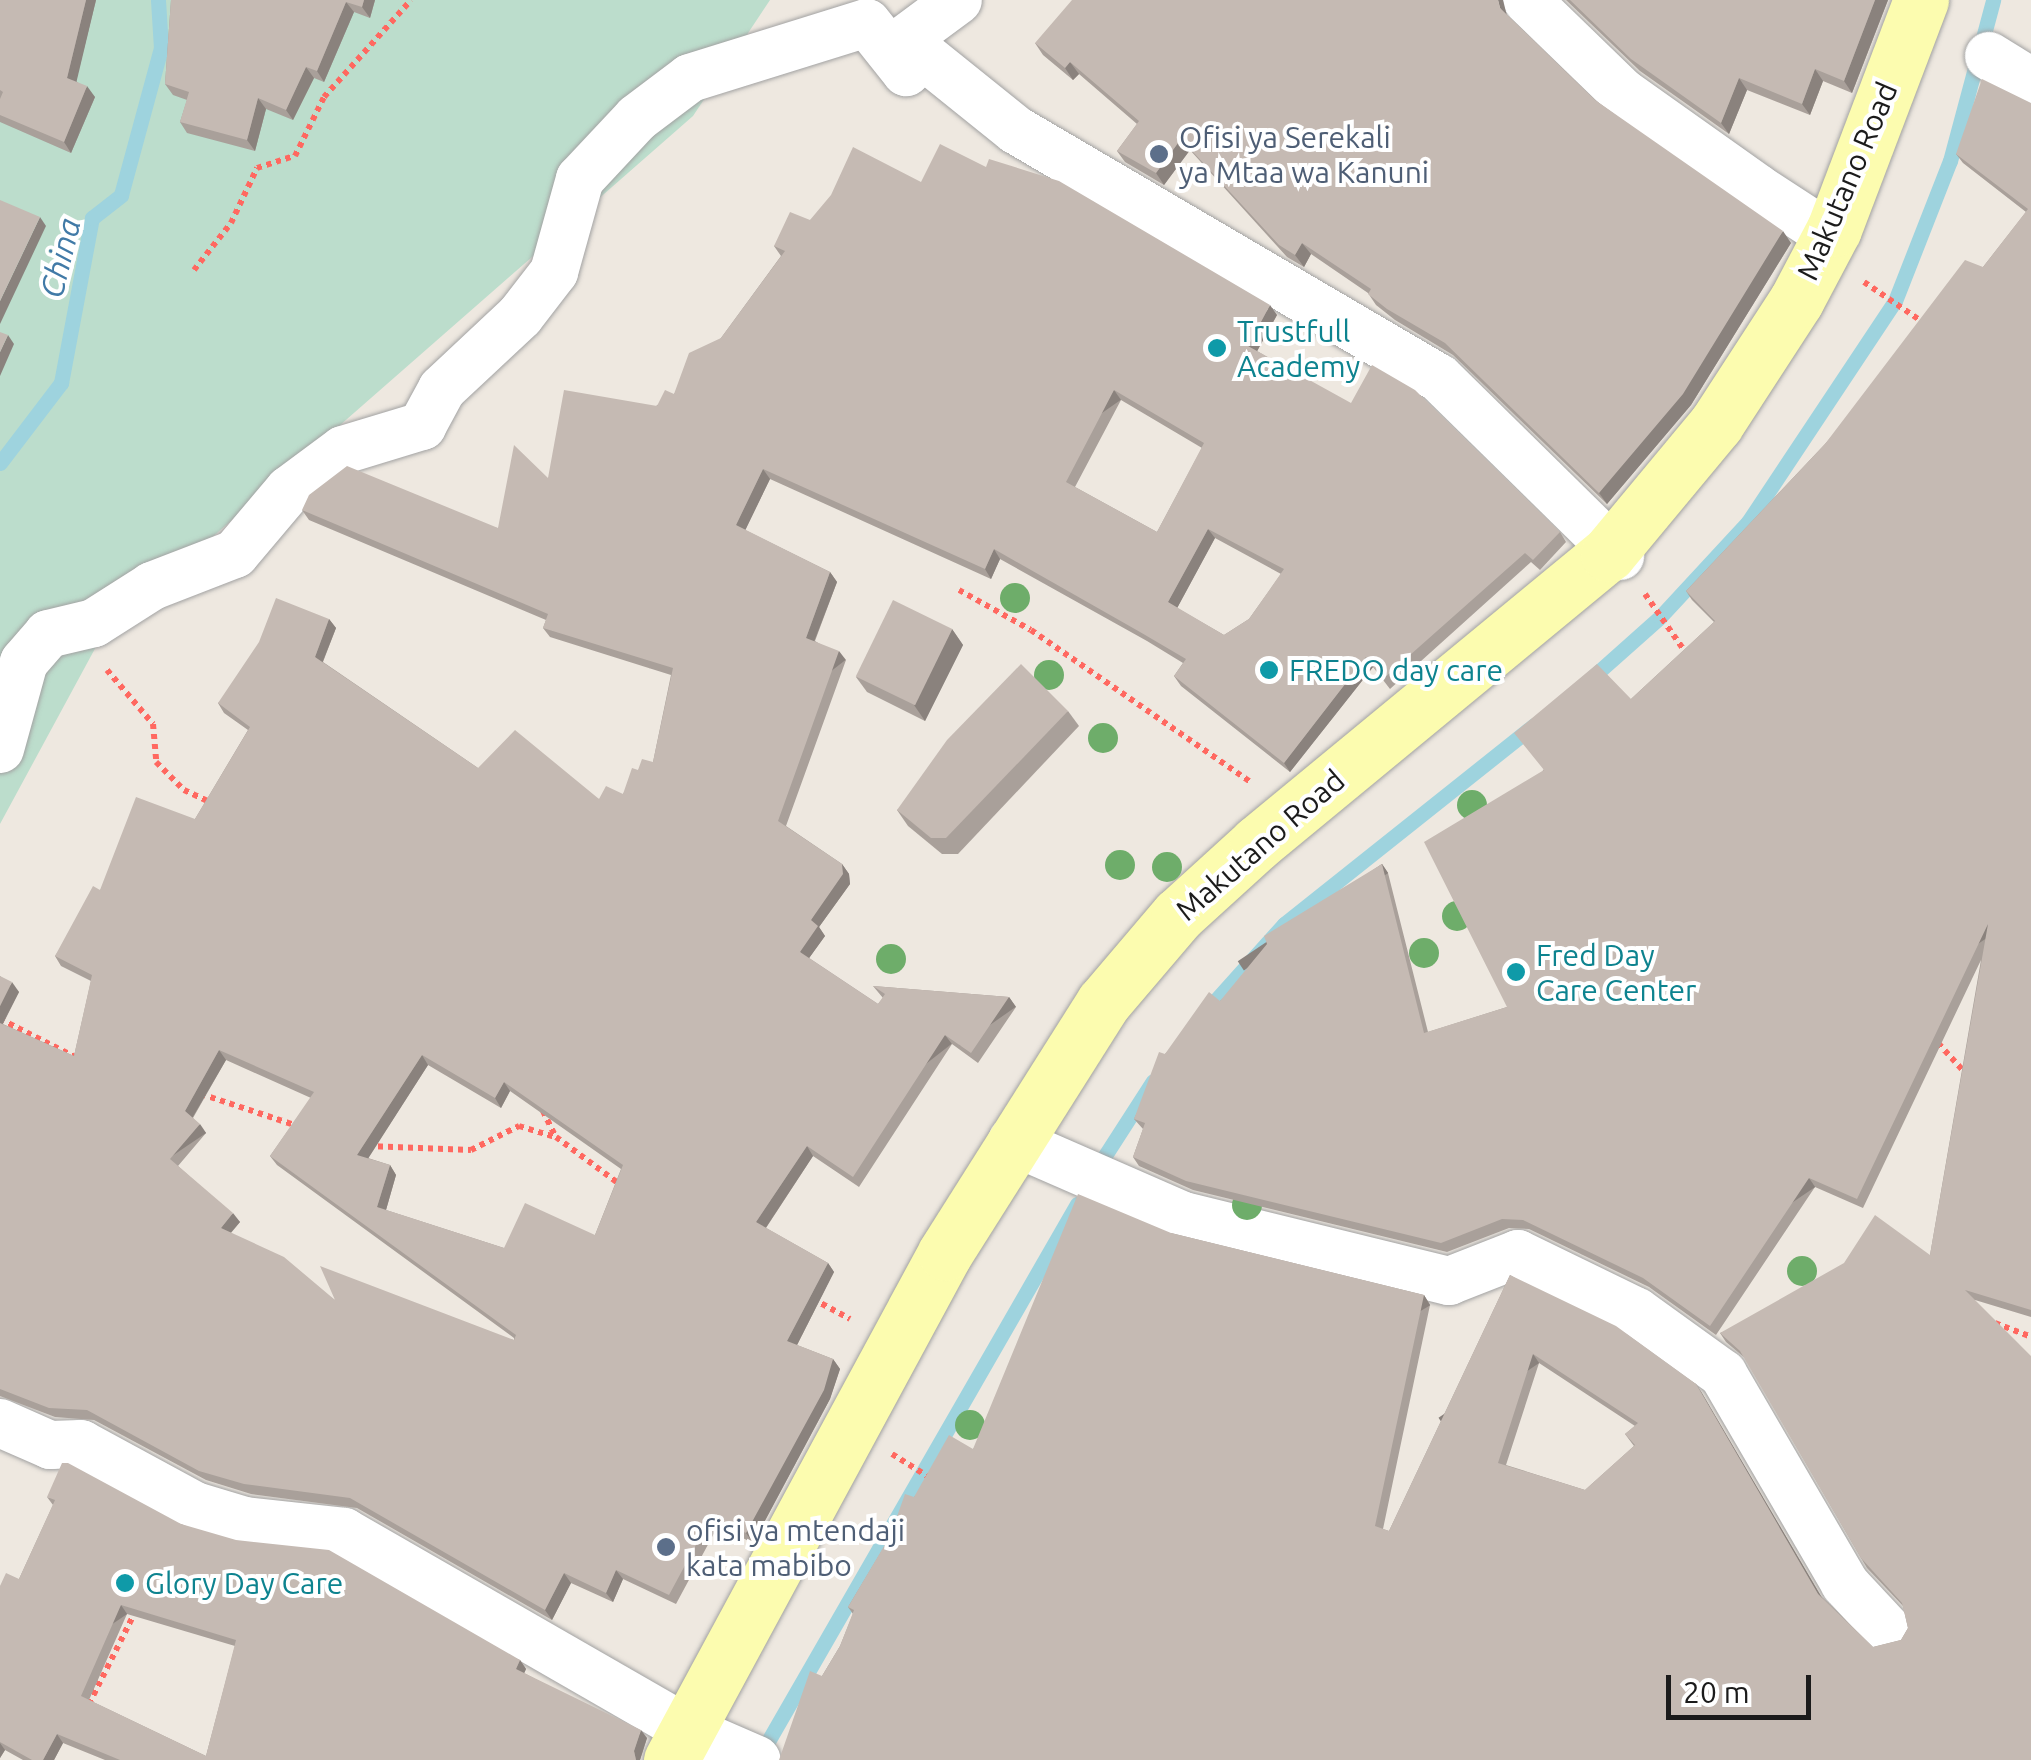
<!DOCTYPE html>
<style>
body{margin:0}
#map{position:relative;width:2031px;height:1760px;overflow:hidden;background:#eee8e0;font-family:Ubuntu,sans-serif}
div>[style]{position:absolute}
.wetland>*{inset:0;background:#bcddcc}
.stream>*{height:15px;margin:-7.5px;padding:0 7.5px;transform-origin:7.5px;border-radius:7.5px;background:#9ed3de}
.path>*{height:6px;margin-top:-3px;transform-origin:0;background:repeating-linear-gradient(90deg,#ff6860 0 5px,transparent 0 10px)}
.roads{filter:drop-shadow(0 0 2px #a2a2a2) drop-shadow(0 0 2px #a2a2a2)}
.street>*{height:48px;margin:-24px;padding:0 24px;transform-origin:24px;border-radius:24px;background:#fff}
.secondary>*{height:55px;margin:-27.5px;padding:0 27.5px;transform-origin:27.5px;border-radius:27.5px;background:#fcfcaf}
.trees>*{width:30px;height:30px;margin:-15px;border-radius:50%;background:#6ead6a}
.wall>*{inset:0;background:#a9a09a}
.shaded-wall>*{inset:0;background:#8a827d;transform-origin:0 0}
.building>*{inset:0;background:#c5bab3;transform-origin:0 0}
.dots>*{width:28px;height:28px;translate:-50% -50%;box-sizing:border-box;border:5px solid #fff;border-radius:50%}
span{translate:-50% -50%;white-space:nowrap;text-align:center;line-height:1.15;-webkit-text-stroke:8px #fff;paint-order:stroke}
.service-label{font-size:30px;color:#4e5e75}
.left{translate:0 -50%;text-align:left}
.street-label{font-size:30px;color:#1b1b1b}
.culture-label{font-size:30px;color:#0d838f}
.water-label{font-size:32px;color:#417aa7;font-style:italic}
.scale{position:absolute;left:1666px;top:1675px;width:145px;height:45px;box-sizing:border-box;border:5px solid #1b1b1b;border-top:0;padding-left:12px;font-size:30px;line-height:35px;white-space:nowrap;color:#1b1b1b;-webkit-text-stroke:8px #fff;paint-order:stroke}
</style>
<div id="map">
<div class="wetland">
<div style="clip-path:polygon(0 0,770px 0,693px 116px,104px 632px,0 824px)"></div>
</div>
<div class="stream">
<div style="left:0;top:463px;width:101px;rotate:-52.7deg"></div>
<div style="left:61px;top:383px;width:168px;rotate:-79.4deg"></div>
<div style="left:92px;top:218px;width:37px;rotate:-38deg"></div>
<div style="left:121px;top:195px;width:152px;rotate:-74.8deg"></div>
<div style="left:161px;top:48px;width:48px;rotate:-93.6deg"></div>
<div style="left:1587px;top:682px;width:98px;rotate:-41.7deg"></div>
<div style="left:1660px;top:617px;width:129px;rotate:-47.2deg"></div>
<div style="left:1748px;top:522px;width:265px;rotate:-56.4deg"></div>
<div style="left:1895px;top:301px;width:150px;rotate:-68.6deg"></div>
<div style="left:1950px;top:161px;width:167px;rotate:-75deg"></div>
<div style="left:1206px;top:1011px;width:117px;rotate:-48.1deg"></div>
<div style="left:1284px;top:924px;width:320px;rotate:-38.5deg"></div>
<div style="left:1095px;top:1171px;width:107px;rotate:-57.2deg"></div>
<div style="left:759px;top:1757px;width:638px;rotate:-60.1deg"></div>
</div>
<div class="path">
<div style="left:194px;top:270px;width:60px;rotate:-51.8deg"></div>
<div style="left:231px;top:223px;width:61px;rotate:-64.7deg"></div>
<div style="left:257px;top:168px;width:40px;rotate:-18deg"></div>
<div style="left:295px;top:156px;width:66px;rotate:-63.8deg"></div>
<div style="left:324px;top:97px;width:130px;rotate:-48.1deg"></div>
<div style="left:1864px;top:282px;width:73px;rotate:34.3deg"></div>
<div style="left:959px;top:590px;width:82px;rotate:29.1deg"></div>
<div style="left:1031px;top:630px;width:269px;rotate:34.7deg"></div>
<div style="left:1645px;top:594px;width:72px;rotate:55.2deg"></div>
<div style="left:107px;top:670px;width:71px;rotate:49.6deg"></div>
<div style="left:153px;top:724px;width:38px;rotate:85deg"></div>
<div style="left:156px;top:762px;width:40px;rotate:45deg"></div>
<div style="left:184px;top:790px;width:29px;rotate:25deg"></div>
<div style="left:0;top:1019px;width:84px;rotate:26.9deg"></div>
<div style="left:1938px;top:1043px;width:43px;rotate:47.8deg"></div>
<div style="left:201px;top:1094px;width:102px;rotate:18.3deg"></div>
<div style="left:543px;top:1111px;width:28px;rotate:64deg"></div>
<div style="left:368px;top:1146px;width:103px;rotate:2.2deg"></div>
<div style="left:471px;top:1150px;width:54px;rotate:-26.6deg"></div>
<div style="left:519px;top:1126px;width:39px;rotate:17deg"></div>
<div style="left:556px;top:1137px;width:82px;rotate:36.6deg"></div>
<div style="left:813px;top:1299px;width:42px;rotate:28.4deg"></div>
<div style="left:1995px;top:1323px;width:39px;rotate:21deg"></div>
<div style="left:892px;top:1454px;width:47px;rotate:32deg"></div>
<div style="left:89px;top:1704px;width:107px;rotate:-63.4deg"></div>
</div>
<div class="roads">
<div class="street">
<div style="left:1527px;top:0;width:132px;rotate:44.1deg"></div>
<div style="left:1622px;top:92px;width:166px;rotate:35.4deg"></div>
<div style="left:1757px;top:188px;width:82px;rotate:33.1deg"></div>
<div style="left:1826px;top:233px;width:9px;rotate:-27deg"></div>
<div style="left:904px;top:40px;width:144px;rotate:38.8deg"></div>
<div style="left:1016px;top:130px;width:490px;rotate:30.4deg"></div>
<div style="left:1439px;top:378px;width:254px;rotate:44.5deg"></div>
<div style="left:904px;top:40px;width:67px;rotate:-36.5deg"></div>
<div style="left:1989px;top:56px;width:49px;rotate:31.8deg"></div>
<div style="left:0;top:749px;width:90px;rotate:-74.6deg"></div>
<div style="left:24px;top:662px;width:37px;rotate:-49deg"></div>
<div style="left:48px;top:634px;width:47px;rotate:-13.4deg"></div>
<div style="left:94px;top:623px;width:69px;rotate:-32.5deg"></div>
<div style="left:152px;top:586px;width:89px;rotate:-21.1deg"></div>
<div style="left:235px;top:554px;width:84px;rotate:-49.8deg"></div>
<div style="left:289px;top:490px;width:67px;rotate:-36.5deg"></div>
<div style="left:343px;top:450px;width:83px;rotate:-16.9deg"></div>
<div style="left:422px;top:426px;width:42px;rotate:-61.6deg"></div>
<div style="left:442px;top:389px;width:107px;rotate:-43.1deg"></div>
<div style="left:520px;top:316px;width:56px;rotate:-52.3deg"></div>
<div style="left:554px;top:272px;width:97px;rotate:-74.4deg"></div>
<div style="left:580px;top:179px;width:83px;rotate:-46.9deg"></div>
<div style="left:637px;top:118px;width:66px;rotate:-37deg"></div>
<div style="left:690px;top:78px;width:185px;rotate:-17.3deg"></div>
<div style="left:867px;top:23px;width:63px;rotate:51.5deg"></div>
<div style="left:906px;top:72px;width:32px;rotate:-94deg"></div>
<div style="left:1012px;top:1141px;width:188px;rotate:23.6deg"></div>
<div style="left:1184px;top:1216px;width:273px;rotate:13.8deg"></div>
<div style="left:1449px;top:1281px;width:74px;rotate:-21.4deg"></div>
<div style="left:1518px;top:1254px;width:132px;rotate:26deg"></div>
<div style="left:1637px;top:1312px;width:106px;rotate:35.8deg"></div>
<div style="left:1723px;top:1374px;width:243px;rotate:59.8deg"></div>
<div style="left:1845px;top:1584px;width:63px;rotate:46.9deg"></div>
<div style="left:0;top:1423px;width:55px;rotate:23.7deg"></div>
<div style="left:50px;top:1445px;width:31px;rotate:-2deg"></div>
<div style="left:81px;top:1444px;width:130px;rotate:28.5deg"></div>
<div style="left:195px;top:1506px;width:52px;rotate:16.7deg"></div>
<div style="left:245px;top:1521px;width:100px;rotate:6.3deg"></div>
<div style="left:344px;top:1532px;width:395px;rotate:29.9deg"></div>
<div style="left:686px;top:1729px;width:77px;rotate:23.6deg"></div>
</div>
<div class="secondary">
<div style="left:671px;top:1760px;width:576px;rotate:-61.61deg"></div>
<div style="left:945px;top:1253px;width:296px;rotate:-57.7deg"></div>
<div style="left:1103px;top:1003px;width:116px;rotate:-49.6deg"></div>
<div style="left:1178px;top:915px;width:107px;rotate:-42.3deg"></div>
<div style="left:1257px;top:843px;width:455px;rotate:-39.5deg"></div>
<div style="left:1608px;top:554px;width:169px;rotate:-50.3deg"></div>
<div style="left:1716px;top:424px;width:147px;rotate:-57deg"></div>
<div style="left:1796px;top:301px;width:81px;rotate:-62.2deg"></div>
<div style="left:1834px;top:229px;width:245px;rotate:-69.2deg"></div>
</div>
</div>
<div class="trees">
<div style="left:1015px;top:598px"></div>
<div style="left:1049px;top:675px"></div>
<div style="left:1103px;top:738px"></div>
<div style="left:1472px;top:805px"></div>
<div style="left:1120px;top:865px"></div>
<div style="left:1167px;top:867px"></div>
<div style="left:1457px;top:916px"></div>
<div style="left:1424px;top:953px"></div>
<div style="left:891px;top:959px"></div>
<div style="left:1247px;top:1205px"></div>
<div style="left:1802px;top:1271px"></div>
<div style="left:970px;top:1425px"></div>
</div>
<div class="wall">
<div style="clip-path:polygon(0 0,96px 0,76px 81px,95px 97px,71px 153px,0 122px)"></div>
<div style="clip-path:polygon(171px 0,375px 0,370px 18px,354px 12px,324px 82px,314px 78px,293px 120px,266px 109px,255px 151px,187px 133px,180px 122px,187px 100px,173px 95px,165px 84px)"></div>
<div style="clip-path:polygon(1566px 0,1888px 0,1852px 93px,1823px 81px,1810px 115px,1747px 90px,1729px 134px,1640px 71px)"></div>
<div style="clip-path:polygon(1507px 15px,1595px 100px,1791px 243px,1691px 405px,1607px 504px,1453px 355px,1395px 320px,1376px 305px,1368px 293px,1311px 254px,1304px 267px,1287px 257px,1190px 150px,1164px 185px,1125px 162px,1117px 151px,1137px 124px,1079px 74px,1073px 80px,1043px 55px,1035px 43px)"></div>
<div style="clip-path:polygon(evenodd,2031px 103px,2031px 1317px,1975px 1300px,2031px 1760px,822px 1676px,840px 1646px,853px 1614px,848px 1607px,914px 1497px,973px 1449px,1171px 1233px,1424px 1295px,1430px 1305px,1383px 1529px,1389px 1531px,1510px 1275px,1696px 1384px,1821px 1596px,1873px 1647px,1901px 1640px,1908px 1628px,1903px 1606px,1867px 1568px,1861px 1558px,1745px 1358px,1726px 1342px,1720px 1333px,1930px 1255px,1981px 960px,1863px 1208px,1815px 1187px,1716px 1335px,1649px 1287px,1529px 1229px,1509px 1228px,1447px 1252px,1193px 1190px,1139px 1166px,1133px 1157px,1143px 1129px,1134px 1119px,1165px 1054px,1220px 1001px,1382px 864px,1388px 873px,1428px 1032px,1507px 1007px,1543px 770px,1631px 699px,1714px 622px,1692px 600px,1686px 591px,1825px 444px,1983px 267px,2026px 212px,1963px 163px,1956px 154px,2031px 103px,1539px 1363px,1635px 1426px,1625px 1434px,1634px 1446px,1585px 1490px,1506px 1465px,1539px 1363px)"></div>
<div style="clip-path:polygon(evenodd,921px 182px,1277px 315px,1257px 351px,1560px 532px,1566px 542px,1540px 570px,1531px 562px,1390px 689px,1373px 667px,1290px 772px,1181px 686px,1174px 676px,1183px 663px,1147px 641px,1000px 559px,991px 579px,770px 479px,745px 530px,830px 572px,837px 582px,815px 641px,846px 660px,786px 826px,842px 864px,849px 874px,850px 884px,819px 927px,825px 936px,809px 958px,878px 1004px,883px 998px,873px 986px,1009px 997px,1016px 1007px,978px 1063px,952px 1044px,859px 1187px,813px 1156px,766px 1228px,828px 1263px,834px 1272px,797px 1345px,833px 1359px,840px 1369px,830px 1399px,753px 1543px,718px 1526px,676px 1604px,623px 1579px,613px 1602px,571px 1583px,552px 1620px,357px 1508px,251px 1494px,206px 1480px,94px 1420px,55px 1417px,0 1396px,0 976px,19px 992px,3px 1024px,74px 1056px,91px 981px,61px 966px,55px 956px,100px 890px,195px 819px,248px 730px,224px 713px,218px 703px,329px 619px,336px 628px,323px 662px,478px 768px,599px 799px,623px 794px,638px 770px,653px 762px,671px 675px,550px 637px,543px 628px,546px 620px,309px 520px,302px 510px,498px 528px,548px 478px,674px 394px,721px 338px,781px 256px,774px 246px,810px 220px,921px 182px,1121px 400px,1202px 448px,1157px 532px,1075px 487px,1121px 400px,921px 182px,1215px 538px,1281px 574px,1249px 619px,1224px 635px,1177px 608px,1215px 538px,921px 182px,226px 1060px,311px 1098px,270px 1156px,277px 1165px,514px 1338px,514px 1340px,335px 1300px,231px 1233px,240px 1222px,178px 1166px,206px 1133px,193px 1118px,226px 1060px,921px 182px,428px 1065px,501px 1108px,510px 1091px,621px 1169px,595px 1235px,504px 1248px,386px 1210px,396px 1175px,390px 1165px,368px 1158px,428px 1065px)"></div>
<div style="clip-path:polygon(952px 629px,963px 645px,925px 721px,867px 692px,856px 677px)"></div>
<div style="clip-path:polygon(1068px 711px,1079px 726px,958px 854px,942px 854px,908px 826px,897px 810px)"></div>
<div style="clip-path:polygon(evenodd,47px 1497px,181px 1524px,520px 1660px,526px 1669px,524px 1673px,647px 1738px,640px 1760px,105px 1760px,63px 1743px,54px 1760px,23px 1760px,5px 1750px,0 1758px,0 1586px,19px 1579px,53px 1505px,47px 1497px,127px 1614px,235px 1646px,206px 1756px,89px 1700px,127px 1614px)"></div>
</div>
<div class="shaded-wall">
<div style="clip-path:polygon(86px 0,96px 0,75px 88px,67px 78px)"></div>
<div style="clip-path:polygon(364px 0,375px 0,370px 18px,362px 7px)"></div>
<div style="clip-path:polygon(1498px 0,1503px 0,1508px 20px,1500px 8px)"></div>
<div style="clip-path:polygon(1875px 0,1888px 0,1852px 93px,1844px 81px)"></div>
<div style="clip-path:polygon(346px 2px,354px 12px,324px 82px,317px 71px)"></div>
<div style="clip-path:polygon(1070px 62px,1079px 74px,1073px 80px,1065px 68px)"></div>
<div style="clip-path:polygon(306px 67px,314px 78px,293px 120px,286px 110px)"></div>
<div style="clip-path:polygon(1815px 69px,1823px 81px,1810px 115px,1802px 104px)"></div>
<div style="clip-path:polygon(1739px 78px,1747px 90px,1729px 134px,1721px 123px)"></div>
<div style="clip-path:polygon(87px 86px,95px 97px,71px 153px,64px 142px)"></div>
<div style="clip-path:polygon(258px 98px,266px 109px,255px 151px,247px 140px)"></div>
<div style="clip-path:polygon(1181px 139px,1190px 150px,1164px 185px,1156px 173px)"></div>
<div style="clip-path:polygon(40px 217px,46px 226px,0 324px,0 301px)"></div>
<div style="clip-path:polygon(1783px 231px,1791px 243px,1691px 405px,1607px 504px,1599px 493px)"></div>
<div style="clip-path:polygon(1302px 243px,1311px 254px,1304px 267px,1295px 255px)"></div>
<div style="clip-path:polygon(1270px 305px,1277px 315px,1255px 355px,1248px 346px)"></div>
<div style="clip-path:polygon(8px 335px,14px 344px,0 376px,0 352px)"></div>
<div style="left:1114px;top:390px;width:12px;height:104px;rotate:55deg"></div>
<div style="clip-path:polygon(763px 469px,770px 479px,743px 535px,736px 525px)"></div>
<div style="clip-path:polygon(1208px 529px,1215px 538px,1175px 612px,1168px 602px)"></div>
<div style="clip-path:polygon(994px 549px,1000px 559px,991px 579px,985px 569px)"></div>
<div style="clip-path:polygon(830px 572px,837px 582px,812px 647px,806px 638px)"></div>
<div style="clip-path:polygon(329px 619px,336px 628px,321px 666px,315px 657px)"></div>
<div style="clip-path:polygon(952px 629px,963px 645px,925px 721px,914px 705px)"></div>
<div style="left:839px;top:651px;width:11px;height:181px;rotate:52deg"></div>
<div style="clip-path:polygon(1366px 657px,1373px 667px,1290px 772px,1284px 763px)"></div>
<div style="clip-path:polygon(842px 864px,849px 874px,850px 884px,819px 927px,825px 936px,807px 961px,800px 952px,811px 920px)"></div>
<div style="left:1382px;top:864px;width:11px;height:174px;rotate:56deg"></div>
<div style="left:1988px;top:924px;width:11px;height:305px;rotate:56deg"></div>
<div style="clip-path:polygon(12px 982px,19px 992px,0 1029px,0 1006px)"></div>
<div style="left:1009px;top:997px;width:12px;height:68px;rotate:55deg"></div>
<div style="left:945px;top:1035px;width:11px;height:169px;rotate:52deg"></div>
<div style="clip-path:polygon(219px 1050px,226px 1060px,191px 1120px,185px 1111px)"></div>
<div style="clip-path:polygon(422px 1055px,428px 1065px,364px 1165px,357px 1155px)"></div>
<div style="clip-path:polygon(504px 1082px,510px 1091px,501px 1108px,495px 1098px)"></div>
<div style="left:200px;top:1124px;width:11px;height:46px;rotate:56deg"></div>
<div style="clip-path:polygon(807px 1146px,813px 1156px,763px 1232px,756px 1222px)"></div>
<div style="clip-path:polygon(390px 1165px,396px 1175px,384px 1217px,377px 1207px)"></div>
<div style="left:1809px;top:1178px;width:11px;height:178px;rotate:56deg"></div>
<div style="clip-path:polygon(233px 1213px,240px 1222px,227px 1237px,221px 1228px)"></div>
<div style="clip-path:polygon(828px 1263px,834px 1272px,794px 1351px,787px 1341px)"></div>
<div style="left:1424px;top:1295px;width:12px;height:236px;rotate:59deg"></div>
<div style="left:1533px;top:1354px;width:11px;height:114px;rotate:56deg"></div>
<div style="clip-path:polygon(833px 1359px,840px 1369px,830px 1399px,753px 1543px,746px 1533px)"></div>
<div style="clip-path:polygon(1696px 1384px,1702px 1393px,1825px 1603px,1818px 1594px)"></div>
<div style="left:711px;top:1517px;width:11px;height:89px;rotate:52deg"></div>
<div style="clip-path:polygon(616px 1570px,623px 1579px,613px 1602px,606px 1593px)"></div>
<div style="clip-path:polygon(564px 1573px,571px 1583px,552px 1620px,545px 1610px)"></div>
<div style="left:121px;top:1605px;width:11px;height:99px;rotate:56deg"></div>
<div style="clip-path:polygon(520px 1660px,526px 1669px,522px 1678px,516px 1669px)"></div>
<div style="clip-path:polygon(641px 1730px,647px 1738px,640px 1760px,636px 1760px,634px 1751px)"></div>
<div style="clip-path:polygon(57px 1734px,63px 1743px,54px 1760px,43px 1760px)"></div>
<div style="clip-path:polygon(0 1743px,5px 1750px,0 1758px)"></div>
</div>
<div class="building">
<div style="clip-path:polygon(0 0,86px 0,67px 78px,87px 86px,64px 142px,0 115px,0 99px,3px 92px,0 90px)"></div>
<div style="clip-path:polygon(171px 0,364px 0,362px 7px,346px 2px,317px 71px,306px 67px,286px 110px,258px 98px,247px 140px,180px 122px,189px 92px,165px 84px)"></div>
<div style="clip-path:polygon(1072px 0,1498px 0,1500px 8px,1595px 100px,1783px 231px,1683px 394px,1599px 493px,1445px 343px,1387px 309px,1368px 294px,1371px 289px,1302px 243px,1295px 255px,1279px 245px,1181px 139px,1156px 173px,1117px 151px,1139px 121px,1070px 62px,1065px 68px,1035px 43px)"></div>
<div style="clip-path:polygon(1570px 0,1875px 0,1844px 81px,1815px 69px,1802px 104px,1739px 78px,1721px 123px,1631px 59px)"></div>
<div style="clip-path:polygon(evenodd,1982px 79px,2031px 103px,2031px 1310px,1965px 1290px,2031px 1356px,2031px 1760px,779px 1760px,810px 1671px,822px 1676px,840px 1646px,854px 1610px,848px 1607px,890px 1536px,905px 1494px,914px 1497px,949px 1435px,973px 1449px,1078px 1194px,1171px 1233px,1424px 1295px,1375px 1526px,1389px 1531px,1510px 1275px,1616px 1326px,1696px 1384px,1818px 1594px,1873px 1647px,1901px 1640px,1908px 1628px,1902px 1603px,1861px 1558px,1740px 1351px,1720px 1333px,1844px 1263px,1875px 1215px,1930px 1255px,1988px 924px,1857px 1199px,1809px 1178px,1710px 1326px,1643px 1278px,1523px 1220px,1502px 1219px,1441px 1243px,1186px 1181px,1133px 1157px,1145px 1123px,1134px 1119px,1159px 1052px,1165px 1054px,1209px 992px,1220px 1001px,1267px 944px,1264px 936px,1382px 864px,1424px 1033px,1507px 1007px,1424px 842px,1544px 770px,1514px 733px,1597px 664px,1631px 699px,1715px 621px,1686px 591px,1825px 444px,1965px 260px,1983px 267px,2028px 209px,1956px 154px,1982px 79px,1533px 1354px,1638px 1423px,1625px 1434px,1635px 1445px,1585px 1490px,1498px 1463px,1533px 1354px)"></div>
<div style="clip-path:polygon(evenodd,940px 144px,986px 167px,989px 159px,1059px 181px,1270px 305px,1248px 346px,1351px 403px,1372px 365px,1415px 390px,1560px 532px,1533px 560px,1525px 553px,1383px 679px,1366px 657px,1284px 763px,1174px 676px,1186px 659px,1140px 632px,994px 549px,985px 569px,763px 469px,736px 525px,830px 572px,806px 638px,839px 651px,778px 821px,842px 864px,843px 874px,811px 920px,818px 926px,800px 952px,878px 1004px,885px 994px,873px 986px,1009px 997px,971px 1053px,945px 1035px,853px 1177px,807px 1146px,756px 1222px,828px 1263px,787px 1341px,833px 1359px,824px 1390px,746px 1533px,711px 1517px,669px 1595px,616px 1570px,606px 1593px,564px 1573px,545px 1610px,350px 1498px,244px 1484px,199px 1471px,87px 1410px,49px 1408px,0 1389px,0 1023px,74px 1056px,92px 975px,55px 956px,93px 886px,100px 890px,136px 797px,195px 819px,250px 727px,218px 703px,259px 642px,276px 598px,329px 619px,315px 657px,478px 768px,515px 730px,599px 799px,606px 786px,623px 794px,632px 768px,638px 770px,642px 759px,653px 762px,673px 668px,543px 628px,548px 614px,302px 510px,309px 495px,347px 466px,498px 528px,514px 445px,548px 478px,564px 390px,657px 406px,665px 390px,674px 394px,689px 353px,721px 338px,785px 251px,774px 246px,790px 212px,810px 220px,831px 195px,853px 147px,921px 182px,940px 144px,1114px 390px,1204px 443px,1157px 532px,1066px 482px,1114px 390px,940px 144px,1208px 529px,1284px 569px,1249px 619px,1224px 635px,1168px 602px,1208px 529px,940px 144px,219px 1050px,314px 1092px,270px 1156px,516px 1335px,514px 1340px,320px 1266px,335px 1300px,284px 1257px,221px 1228px,233px 1213px,170px 1159px,200px 1124px,185px 1111px,219px 1050px,940px 144px,422px 1055px,495px 1098px,504px 1082px,623px 1165px,595px 1235px,525px 1203px,504px 1248px,377px 1207px,390px 1165px,357px 1155px,422px 1055px)"></div>
<div style="clip-path:polygon(0 200px,40px 217px,0 301px)"></div>
<div style="clip-path:polygon(0 332px,8px 335px,0 352px)"></div>
<div style="left:893px;top:600px;width:66px;height:85px;rotate:26deg"></div>
<div style="clip-path:polygon(1021px 664px,1068px 711px,946px 838px,931px 838px,897px 810px,947px 740px)"></div>
<div style="clip-path:polygon(0 976px,12px 982px,0 1006px)"></div>
<div style="clip-path:polygon(evenodd,62px 1463px,68px 1463px,181px 1524px,236px 1540px,329px 1550px,520px 1660px,516px 1669px,641px 1730px,634px 1751px,636px 1760px,120px 1760px,57px 1734px,43px 1760px,32px 1760px,0 1742px,0 1586px,6px 1573px,19px 1579px,55px 1500px,47px 1497px,62px 1463px,121px 1605px,236px 1640px,206px 1756px,81px 1696px,121px 1605px)"></div>
</div>
<div class="dots">
<div style="left:1159px;top:154px;background:#5c6f8a"></div>
<div style="left:1217px;top:348px;background:#0f9aa8"></div>
<div style="left:1269px;top:670px;background:#0f9aa8"></div>
<div style="left:1516px;top:972px;background:#0f9aa8"></div>
<div style="left:666px;top:1547px;background:#5c6f8a"></div>
<div style="left:125px;top:1583px;background:#0f9aa8"></div>
</div>
<div class="service-label">
<span class="left" style="left:1179px;top:154px">Ofisi ya Serekali<br>ya Mtaa wa Kanuni</span>
<span class="left" style="left:686px;top:1547px">ofisi ya mtendaji<br>kata mabibo</span>
</div>
<div class="street-label">
<span style="left:1847px;top:181px;rotate:-67deg">Makutano Road</span>
<span style="left:1260px;top:845px;rotate:-41deg">Makutano Road</span>
</div>
<div class="culture-label">
<span class="left" style="left:1237px;top:348px">Trustfull<br>Academy</span>
<span class="left" style="left:1289px;top:670px">FREDO day care</span>
<span class="left" style="left:1536px;top:972px">Fred Day<br>Care Center</span>
<span class="left" style="left:145px;top:1583px">Glory Day Care</span>
</div>
<div class="water-label">
<span style="left:60px;top:258px;rotate:-76deg">China</span>
</div>
<div class="scale">20 m</div>
</div>
